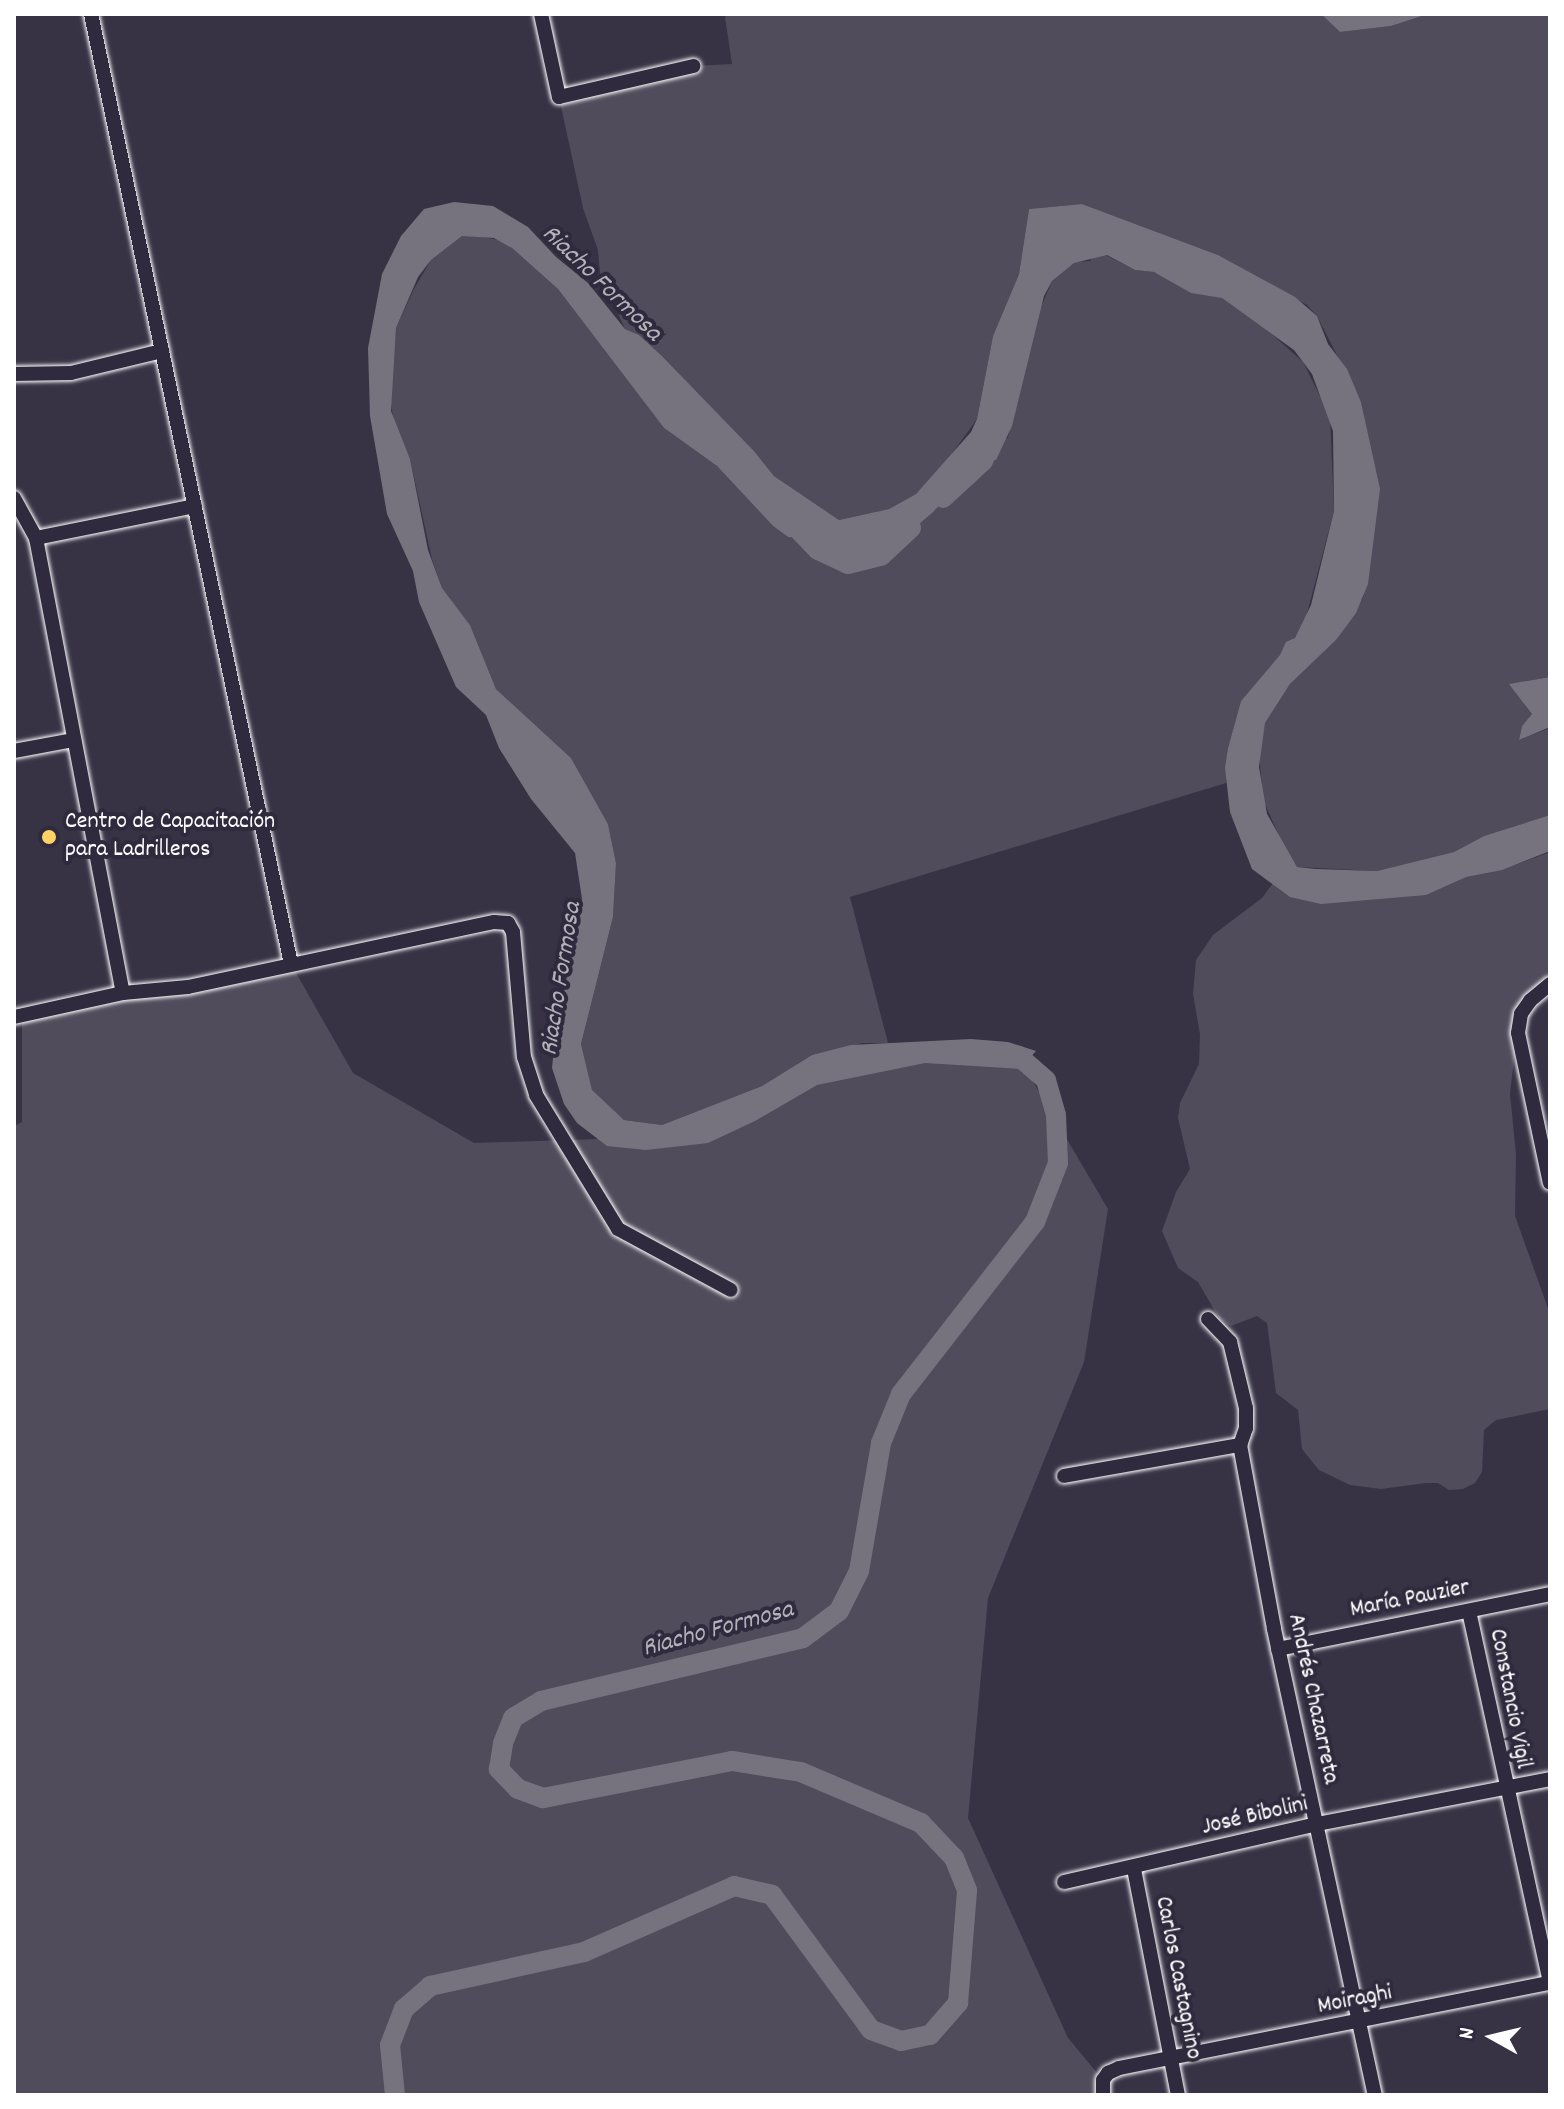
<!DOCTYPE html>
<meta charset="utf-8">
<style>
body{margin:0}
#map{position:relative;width:1564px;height:2109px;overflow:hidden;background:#373345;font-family:Dekko,sans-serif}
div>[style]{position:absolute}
.green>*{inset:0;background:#514c5c}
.water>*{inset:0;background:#76737f}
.river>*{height:20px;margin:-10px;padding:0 10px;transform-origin:10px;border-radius:10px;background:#76737f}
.roads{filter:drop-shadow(0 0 2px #fff) drop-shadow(0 0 2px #fff)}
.minor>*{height:14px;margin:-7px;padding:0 7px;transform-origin:7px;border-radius:7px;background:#2f2a3d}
.dots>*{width:22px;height:22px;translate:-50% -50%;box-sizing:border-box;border:4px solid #2f2a3d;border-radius:50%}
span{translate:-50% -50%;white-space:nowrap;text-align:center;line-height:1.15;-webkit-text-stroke:8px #2f2a3d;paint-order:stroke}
.poi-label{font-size:24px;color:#fff}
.left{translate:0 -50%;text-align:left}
.street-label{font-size:24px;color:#fff}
.water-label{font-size:26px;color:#b4b2b9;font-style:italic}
.frame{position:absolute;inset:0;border:16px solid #fff;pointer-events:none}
.north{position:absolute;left:1452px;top:1997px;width:80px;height:80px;-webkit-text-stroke:6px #2f2a3d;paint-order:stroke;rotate:278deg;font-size:22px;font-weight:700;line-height:32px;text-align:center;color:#fff}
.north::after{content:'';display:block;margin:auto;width:28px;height:36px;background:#fff;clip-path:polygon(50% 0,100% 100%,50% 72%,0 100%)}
</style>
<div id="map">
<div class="green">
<div style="clip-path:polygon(729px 14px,1321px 14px,1340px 32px,1391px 26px,1428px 14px,1550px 14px,1550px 677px,1510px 684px,1532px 714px,1522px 726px,1519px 740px,1550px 728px,1550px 815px,1484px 836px,1454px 852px,1377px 871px,1297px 867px,1288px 855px,1263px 800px,1259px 751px,1265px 723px,1290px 684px,1336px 640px,1363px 598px,1376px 475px,1361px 402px,1317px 316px,1307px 305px,1218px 255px,1082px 204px,1029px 209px,1019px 274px,993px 336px,977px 419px,938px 473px,916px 494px,889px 509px,839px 520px,774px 476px,754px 451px,662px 356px,639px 335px,625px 329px,600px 273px,598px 250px,583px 208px,559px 97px,693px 66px,732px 64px,725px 17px)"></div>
<div style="clip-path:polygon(473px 235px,504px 241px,558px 289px,664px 428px,717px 466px,773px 526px,788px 537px,806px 538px,848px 564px,881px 556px,1008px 437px,1039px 312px,1052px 281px,1074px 262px,1090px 261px,1096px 250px,1135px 270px,1154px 272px,1222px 298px,1264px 327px,1303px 362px,1330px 416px,1334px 511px,1305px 621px,1295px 638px,1241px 701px,1228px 748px,1226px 783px,850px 897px,888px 1043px,863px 1043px,812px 1055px,762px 1086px,662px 1125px,624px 1120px,592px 1091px,581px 1044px,613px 917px,616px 863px,608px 824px,571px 758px,496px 689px,470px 625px,442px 588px,432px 559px,410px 459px,394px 422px,390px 399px,396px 328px,414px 289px,431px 260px,462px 236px)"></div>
<div style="clip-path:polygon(1550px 852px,1550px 984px,1539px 992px,1517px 1033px,1510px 1094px,1516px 1154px,1515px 1216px,1550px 1314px,1550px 1409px,1496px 1420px,1484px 1430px,1482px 1472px,1475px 1483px,1463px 1489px,1449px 1490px,1438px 1483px,1426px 1483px,1381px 1489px,1350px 1485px,1319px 1470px,1302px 1449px,1298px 1410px,1276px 1393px,1267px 1323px,1257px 1316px,1231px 1326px,1219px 1318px,1198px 1282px,1178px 1268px,1162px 1231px,1176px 1192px,1190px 1169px,1178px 1118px,1180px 1103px,1199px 1064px,1200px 1034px,1193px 994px,1196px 960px,1213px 935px,1262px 898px,1282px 871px,1319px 889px,1515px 865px)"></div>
<div style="clip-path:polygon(291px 964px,353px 1073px,474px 1143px,659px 1137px,841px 1066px,1018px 1056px,1108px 1209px,1084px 1362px,988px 1598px,968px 1818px,1068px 2038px,1103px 2080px,1104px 2095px,14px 2095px,14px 1126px,22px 1122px,22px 1015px)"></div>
</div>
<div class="water">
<div style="clip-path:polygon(1321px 14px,1428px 14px,1391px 26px,1340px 32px)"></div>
<div style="clip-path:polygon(454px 202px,493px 206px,528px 227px,556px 257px,588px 283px,625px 329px,639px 335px,662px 356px,754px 451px,774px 476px,839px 520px,889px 509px,916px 494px,971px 432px,977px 419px,993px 336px,1019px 274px,1029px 209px,1082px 204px,1218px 255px,1295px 297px,1317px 316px,1328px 344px,1347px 369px,1361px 402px,1380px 489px,1368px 584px,1356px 613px,1336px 640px,1290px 684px,1265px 723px,1259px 767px,1267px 814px,1297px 867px,1316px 869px,1377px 871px,1454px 852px,1484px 836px,1550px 815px,1550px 851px,1502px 870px,1466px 877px,1426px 895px,1321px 904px,1290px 897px,1252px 869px,1230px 812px,1225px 768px,1228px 748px,1241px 701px,1280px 655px,1286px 642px,1295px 638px,1311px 605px,1334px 511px,1333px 431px,1312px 374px,1294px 350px,1222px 298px,1191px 293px,1154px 272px,1135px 270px,1107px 255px,1074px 263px,1052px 281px,1044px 296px,1012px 426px,996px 460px,983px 461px,932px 513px,881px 556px,830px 556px,806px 539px,788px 537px,773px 526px,717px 466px,664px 428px,558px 289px,512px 248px,494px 238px,462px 236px,431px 260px,418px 277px,396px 328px,391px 411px,410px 459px,428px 550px,442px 588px,470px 625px,496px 689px,571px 758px,608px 824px,616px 863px,613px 917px,581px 1044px,592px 1090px,624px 1120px,662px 1125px,762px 1086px,812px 1055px,851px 1045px,971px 1039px,1008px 1042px,1036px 1051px,1020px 1069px,925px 1063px,817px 1085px,755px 1121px,708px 1143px,646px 1150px,607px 1146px,577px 1123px,564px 1104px,552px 1068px,555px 1038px,582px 899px,575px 853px,531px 799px,499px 748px,486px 715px,456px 687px,419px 602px,413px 571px,387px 514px,370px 416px,368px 348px,382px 274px,401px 236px,424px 209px)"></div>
<div style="clip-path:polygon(1550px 677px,1550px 727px,1519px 740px,1522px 726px,1532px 714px,1509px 684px)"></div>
</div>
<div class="river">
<div style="left:943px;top:498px;width:54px;rotate:-42.8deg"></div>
<div style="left:983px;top:461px;width:25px;rotate:-67deg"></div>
<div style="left:790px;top:521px;width:40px;rotate:46deg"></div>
<div style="left:818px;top:550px;width:33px;rotate:25deg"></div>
<div style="left:848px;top:564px;width:34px;rotate:-14deg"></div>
<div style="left:881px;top:556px;width:41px;rotate:-43deg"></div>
<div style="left:395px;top:2095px;width:50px;rotate:-95.7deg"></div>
<div style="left:390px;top:2045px;width:39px;rotate:-69deg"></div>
<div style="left:404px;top:2009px;width:35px;rotate:-41deg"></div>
<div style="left:430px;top:1986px;width:158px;rotate:-12.4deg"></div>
<div style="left:584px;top:1952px;width:164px;rotate:-23.7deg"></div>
<div style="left:734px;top:1886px;width:39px;rotate:13deg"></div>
<div style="left:772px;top:1895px;width:167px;rotate:53.7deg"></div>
<div style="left:871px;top:2030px;width:32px;rotate:20deg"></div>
<div style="left:901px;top:2041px;width:30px;rotate:-12deg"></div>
<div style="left:930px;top:2035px;width:43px;rotate:-48.8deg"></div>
<div style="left:958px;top:2003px;width:113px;rotate:-85.4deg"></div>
<div style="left:967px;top:1890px;width:35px;rotate:-112deg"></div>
<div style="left:954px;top:1858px;width:48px;rotate:-133.3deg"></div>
<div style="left:921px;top:1823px;width:130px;rotate:-157deg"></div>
<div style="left:801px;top:1772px;width:70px;rotate:-170.9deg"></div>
<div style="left:732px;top:1761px;width:193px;rotate:168.9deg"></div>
<div style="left:543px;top:1798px;width:27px;rotate:-160deg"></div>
<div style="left:518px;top:1789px;width:28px;rotate:-134deg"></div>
<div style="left:499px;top:1769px;width:26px;rotate:-81deg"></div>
<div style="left:503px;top:1743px;width:27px;rotate:-68deg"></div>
<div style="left:513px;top:1718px;width:33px;rotate:-31deg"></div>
<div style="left:541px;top:1701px;width:269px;rotate:-13.5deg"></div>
<div style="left:803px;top:1638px;width:45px;rotate:-36.9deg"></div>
<div style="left:839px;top:1611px;width:45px;rotate:-63.4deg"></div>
<div style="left:859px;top:1571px;width:130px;rotate:-80.2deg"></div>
<div style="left:881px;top:1443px;width:53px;rotate:-67.8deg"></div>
<div style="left:901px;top:1394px;width:218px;rotate:-52.1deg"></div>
<div style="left:1035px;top:1222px;width:63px;rotate:-68.7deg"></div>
<div style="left:1058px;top:1163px;width:48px;rotate:-92.4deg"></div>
<div style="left:1056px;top:1115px;width:36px;rotate:-106deg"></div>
<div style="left:1046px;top:1080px;width:37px;rotate:-139deg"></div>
<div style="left:1018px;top:1056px;width:14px;rotate:-176deg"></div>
</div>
<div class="roads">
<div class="minor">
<div style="left:91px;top:14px;width:971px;rotate:78.11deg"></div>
<div style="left:541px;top:14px;width:85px;rotate:77.8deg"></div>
<div style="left:559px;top:97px;width:138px;rotate:-13deg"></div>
<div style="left:14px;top:374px;width:57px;rotate:-1deg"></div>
<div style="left:71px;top:373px;width:94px;rotate:-13.6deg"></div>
<div style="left:14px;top:498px;width:46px;rotate:61.2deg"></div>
<div style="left:36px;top:538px;width:463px;rotate:79.2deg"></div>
<div style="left:36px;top:538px;width:162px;rotate:-11.4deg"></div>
<div style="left:14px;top:751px;width:61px;rotate:-10.4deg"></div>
<div style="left:1550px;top:984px;width:26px;rotate:140deg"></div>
<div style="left:1530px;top:1001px;width:16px;rotate:125deg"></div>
<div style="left:1521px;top:1014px;width:19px;rotate:99deg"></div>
<div style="left:1518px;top:1033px;width:153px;rotate:78deg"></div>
<div style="left:14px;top:1017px;width:112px;rotate:-12.4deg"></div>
<div style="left:123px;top:993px;width:65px;rotate:-5.3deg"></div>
<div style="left:188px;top:987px;width:313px;rotate:-12deg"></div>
<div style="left:494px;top:922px;width:14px;rotate:4deg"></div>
<div style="left:508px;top:923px;width:10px;rotate:61deg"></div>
<div style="left:513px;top:932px;width:125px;rotate:85deg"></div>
<div style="left:524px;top:1057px;width:40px;rotate:72deg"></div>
<div style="left:536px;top:1095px;width:157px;rotate:58.5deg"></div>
<div style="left:618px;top:1229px;width:128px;rotate:28.4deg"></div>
<div style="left:1208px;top:1319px;width:32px;rotate:46deg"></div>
<div style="left:1230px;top:1342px;width:68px;rotate:76.4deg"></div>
<div style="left:1246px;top:1408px;width:20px;rotate:90deg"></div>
<div style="left:1246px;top:1428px;width:18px;rotate:109deg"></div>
<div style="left:1240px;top:1445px;width:187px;rotate:79.5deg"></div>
<div style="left:1274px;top:1629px;width:477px;rotate:77.8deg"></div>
<div style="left:1064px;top:1476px;width:179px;rotate:-10deg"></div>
<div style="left:1469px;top:1611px;width:380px;rotate:77.7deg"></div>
<div style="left:1278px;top:1649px;width:278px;rotate:-11.4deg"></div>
<div style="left:1134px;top:1869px;width:230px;rotate:79deg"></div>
<div style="left:1064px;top:1882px;width:260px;rotate:-12.9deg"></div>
<div style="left:1317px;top:1824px;width:237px;rotate:-10.9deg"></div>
<div style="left:1103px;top:2095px;width:15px;rotate:-90deg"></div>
<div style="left:1103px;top:2080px;width:9px;rotate:-54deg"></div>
<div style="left:1108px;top:2073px;width:12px;rotate:-24deg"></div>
<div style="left:1119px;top:2068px;width:439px;rotate:-11.2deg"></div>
</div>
</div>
<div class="dots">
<div style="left:49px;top:837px;background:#ffd166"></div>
</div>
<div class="poi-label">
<span class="left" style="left:65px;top:837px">Centro de Capacitación<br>para Ladrilleros</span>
</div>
<div class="street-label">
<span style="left:1410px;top:1600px;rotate:-11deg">María Pauzier</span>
<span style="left:1312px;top:1699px;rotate:78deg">Andrés Chazarreta</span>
<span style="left:1509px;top:1699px;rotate:79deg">Constancio Vigil</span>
<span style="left:1255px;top:1817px;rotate:-13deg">José Bibolini</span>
<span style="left:1177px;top:1978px;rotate:79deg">Carlos Castagnino</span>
<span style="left:1355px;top:2001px;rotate:-11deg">Moiraghi</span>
</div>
<div class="water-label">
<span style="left:601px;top:284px;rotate:44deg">Riacho Formosa</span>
<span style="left:562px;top:979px;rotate:-81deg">Riacho Formosa</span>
<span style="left:718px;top:1630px;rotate:-15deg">Riacho Formosa</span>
</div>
<div class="frame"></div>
<div class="north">N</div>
</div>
